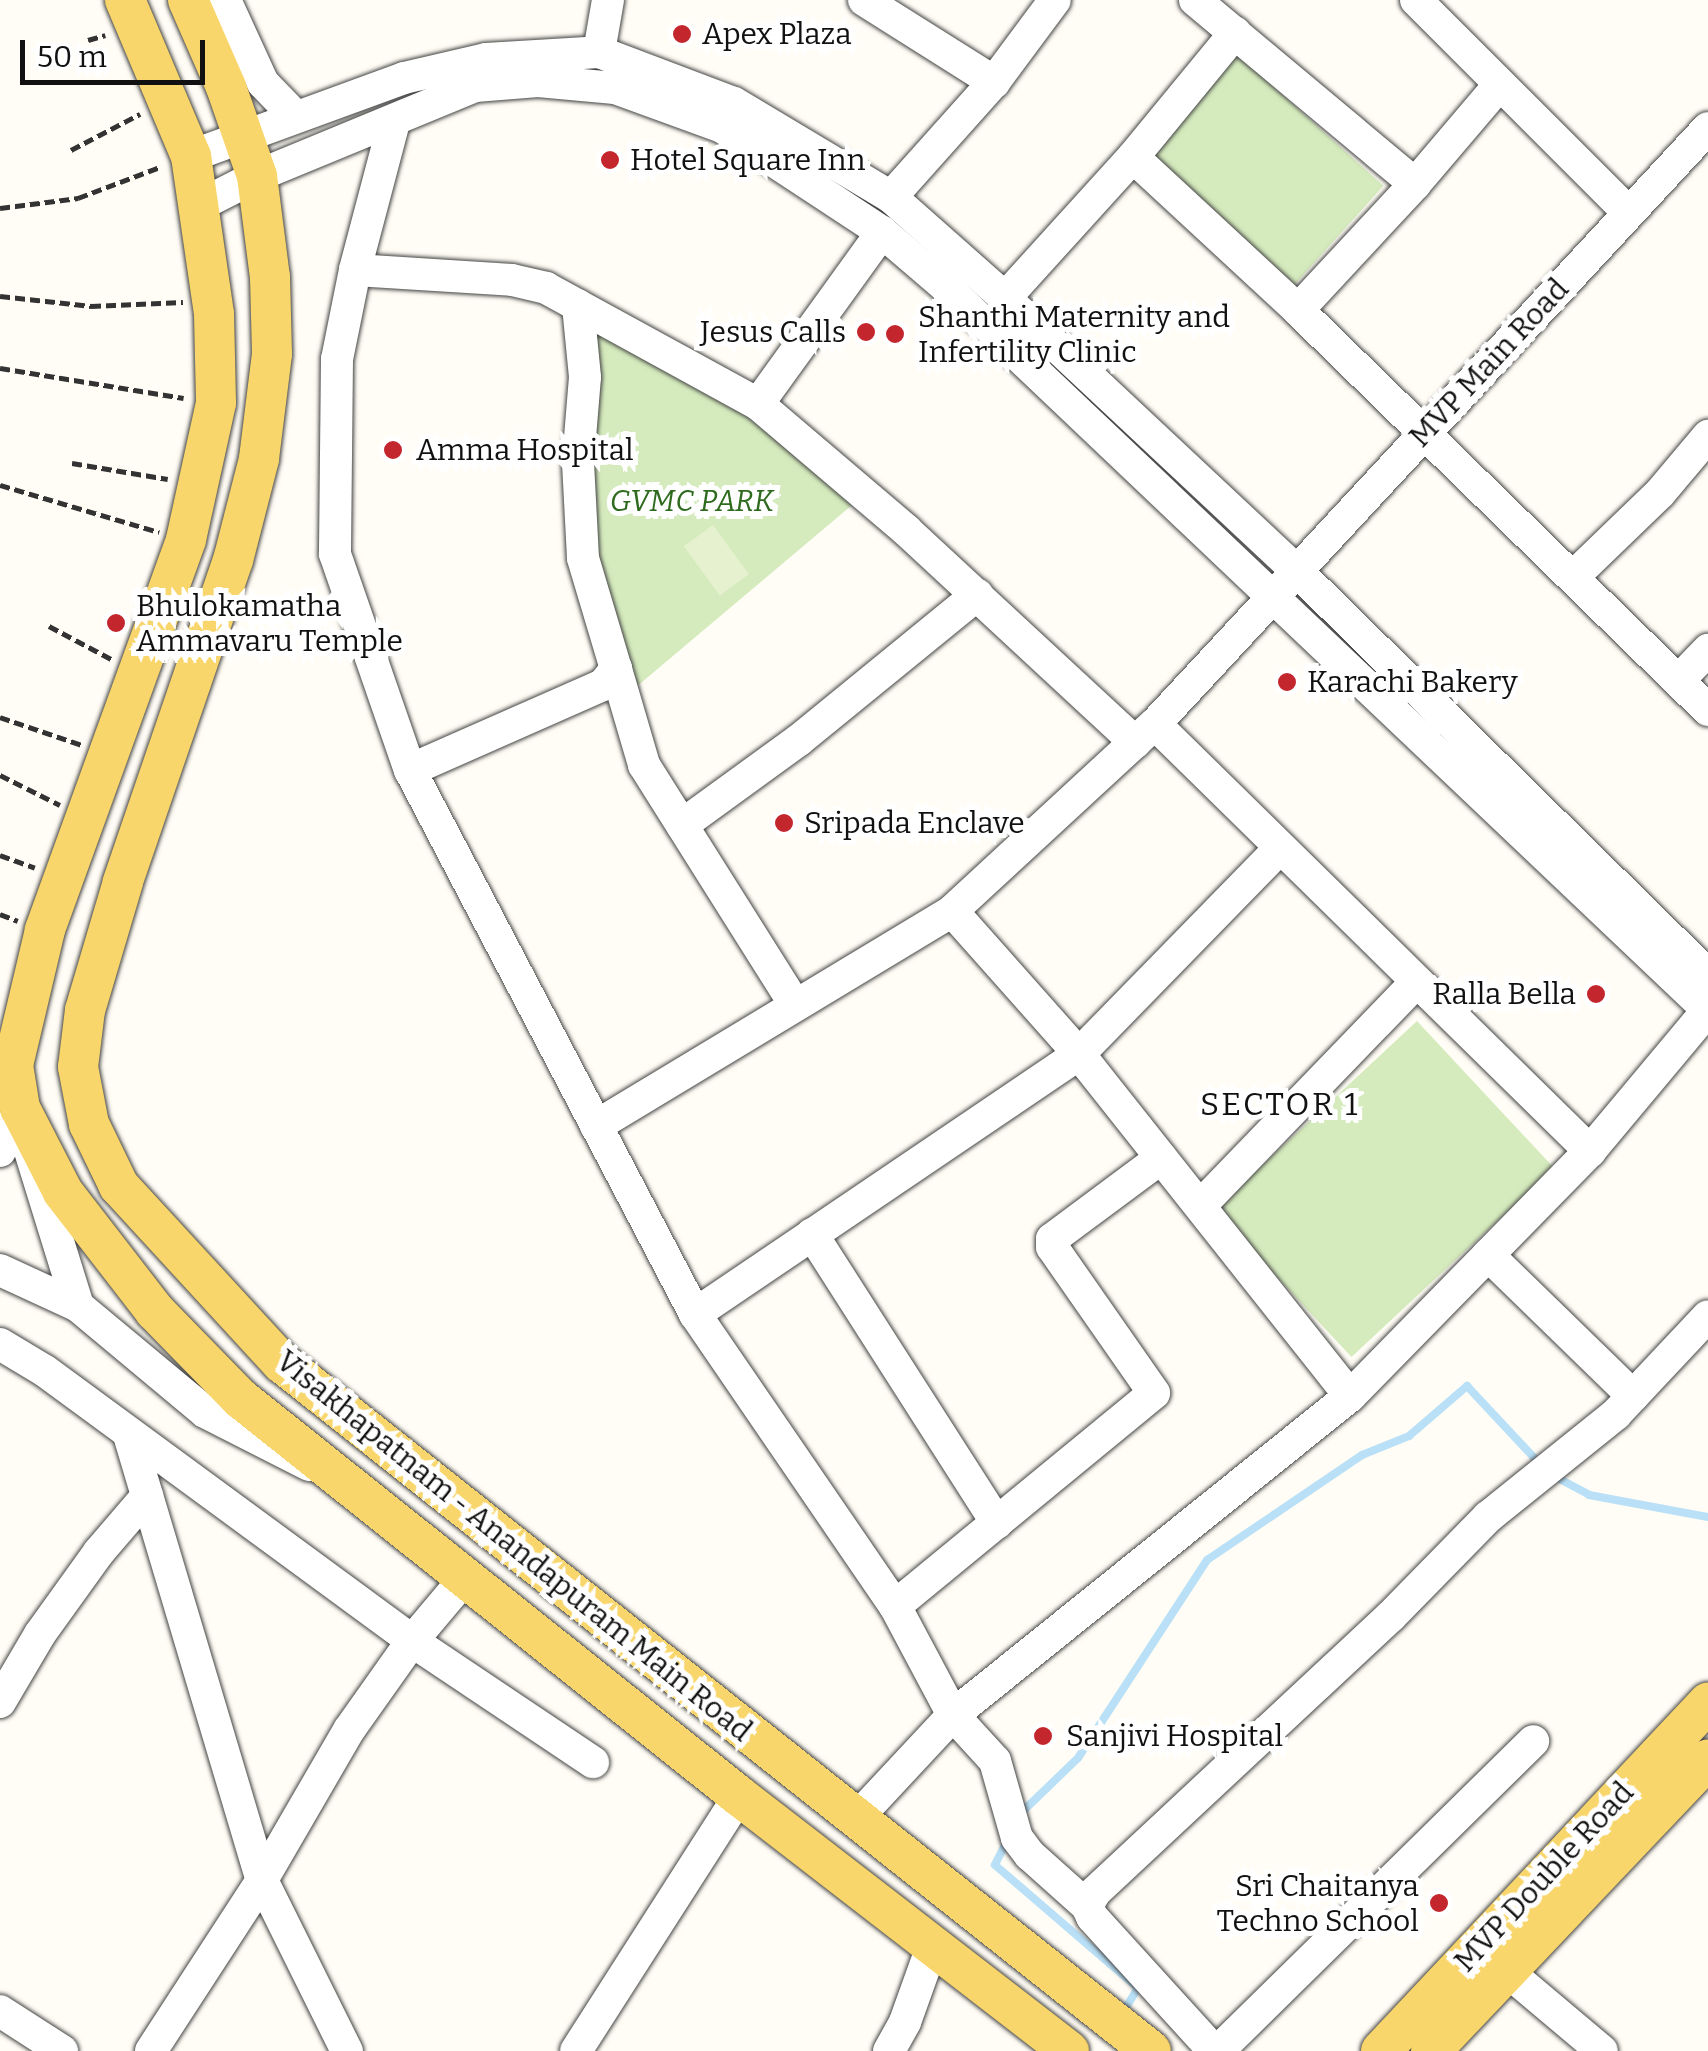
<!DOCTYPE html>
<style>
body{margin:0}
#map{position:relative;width:1708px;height:2051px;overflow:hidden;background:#fffdf5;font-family:Bitter,serif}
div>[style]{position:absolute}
.green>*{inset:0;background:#d5ebbd;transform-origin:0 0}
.pitch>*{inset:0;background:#e6f2cf;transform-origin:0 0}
.stream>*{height:8px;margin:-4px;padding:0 4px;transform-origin:4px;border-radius:4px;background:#b9e0f7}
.path>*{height:5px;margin-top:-2.5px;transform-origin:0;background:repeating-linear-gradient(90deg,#333 0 10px,transparent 0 15px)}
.roads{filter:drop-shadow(0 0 2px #444) drop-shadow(0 0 2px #444)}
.minor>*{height:32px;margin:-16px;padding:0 16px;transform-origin:16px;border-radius:16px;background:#fff}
.major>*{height:40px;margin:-20px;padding:0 20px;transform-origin:20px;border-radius:20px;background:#f9d66b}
.dots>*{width:28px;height:28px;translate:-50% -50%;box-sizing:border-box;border:5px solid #fff;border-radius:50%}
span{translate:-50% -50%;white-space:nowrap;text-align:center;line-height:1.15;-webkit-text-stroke:10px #fff;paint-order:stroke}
.poi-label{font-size:30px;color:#111}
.left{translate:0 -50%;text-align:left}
.right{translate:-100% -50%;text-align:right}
.street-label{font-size:30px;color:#111}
.park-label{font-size:30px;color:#2f6b1f;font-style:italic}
.neighbourhood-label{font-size:32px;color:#111;letter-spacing:2.5px}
.scale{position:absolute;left:20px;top:40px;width:185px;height:45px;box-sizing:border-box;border:5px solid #111;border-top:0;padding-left:12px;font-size:30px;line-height:35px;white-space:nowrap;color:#111;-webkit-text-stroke:8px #fff;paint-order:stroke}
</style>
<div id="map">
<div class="green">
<div style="left:1237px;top:54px;width:197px;height:137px;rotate:42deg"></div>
<div style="clip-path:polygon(584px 313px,737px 402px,858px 500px,629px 693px,588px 561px)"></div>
<div style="left:1417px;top:1021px;width:201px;height:277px;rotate:47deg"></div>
</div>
<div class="pitch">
<div style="left:713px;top:525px;width:61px;height:36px;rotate:54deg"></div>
</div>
<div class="stream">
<div style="left:1554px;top:1476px;width:40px;rotate:28deg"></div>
<div style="left:1589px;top:1495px;width:121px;rotate:10.5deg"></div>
<div style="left:1021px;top:1813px;width:79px;rotate:-44deg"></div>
<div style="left:1078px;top:1758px;width:236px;rotate:-56.9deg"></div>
<div style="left:1207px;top:1560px;width:187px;rotate:-34.1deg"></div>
<div style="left:1362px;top:1455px;width:51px;rotate:-22deg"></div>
<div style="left:1409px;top:1436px;width:77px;rotate:-40.8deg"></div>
<div style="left:1467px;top:1386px;width:107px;rotate:46.9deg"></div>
<div style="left:1008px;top:1839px;width:29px;rotate:117deg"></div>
<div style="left:995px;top:1865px;width:189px;rotate:40.7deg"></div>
<div style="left:1138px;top:1988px;width:22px;rotate:122deg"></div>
</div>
<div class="path">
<div style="left:88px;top:40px;width:18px;rotate:-16deg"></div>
<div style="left:71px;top:150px;width:78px;rotate:-27.6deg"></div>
<div style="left:0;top:208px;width:79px;rotate:-7.3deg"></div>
<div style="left:78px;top:198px;width:88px;rotate:-20.7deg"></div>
<div style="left:0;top:296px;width:92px;rotate:6.3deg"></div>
<div style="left:91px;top:306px;width:92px;rotate:-2.5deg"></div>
<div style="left:0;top:368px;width:186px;rotate:9.3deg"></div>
<div style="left:72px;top:463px;width:97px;rotate:9.5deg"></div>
<div style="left:0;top:485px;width:166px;rotate:16.5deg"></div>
<div style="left:49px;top:626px;width:72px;rotate:28deg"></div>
<div style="left:0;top:717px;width:87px;rotate:18.9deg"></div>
<div style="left:0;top:775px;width:67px;rotate:26.6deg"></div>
<div style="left:0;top:855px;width:37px;rotate:20deg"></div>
<div style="left:0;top:914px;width:19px;rotate:21deg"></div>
</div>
<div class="roads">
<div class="minor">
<div style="left:225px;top:0;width:91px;rotate:65.4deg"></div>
<div style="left:263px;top:83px;width:47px;rotate:45.9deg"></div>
<div style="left:864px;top:0;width:154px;rotate:32.2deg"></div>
<div style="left:1195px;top:0;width:287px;rotate:39.9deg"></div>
<div style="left:1415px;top:184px;width:172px;rotate:132.9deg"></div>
<div style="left:1298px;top:310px;width:573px;rotate:44.29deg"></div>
<div style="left:1416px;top:0;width:301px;rotate:45deg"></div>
<div style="left:599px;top:52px;width:53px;rotate:-80.2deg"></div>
<div style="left:394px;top:122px;width:153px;rotate:104.8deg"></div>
<div style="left:355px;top:270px;width:91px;rotate:101.4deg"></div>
<div style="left:337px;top:359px;width:195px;rotate:90.6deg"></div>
<div style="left:335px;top:554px;width:229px;rotate:70.9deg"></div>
<div style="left:410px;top:770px;width:614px;rotate:62.35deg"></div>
<div style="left:695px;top:1314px;width:354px;rotate:55.6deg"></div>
<div style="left:895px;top:1606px;width:123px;rotate:62deg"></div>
<div style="left:953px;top:1715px;width:62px;rotate:47.6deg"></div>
<div style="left:995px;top:1761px;width:80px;rotate:74.1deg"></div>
<div style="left:1017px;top:1838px;width:21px;rotate:53deg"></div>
<div style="left:1030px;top:1855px;width:76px;rotate:41.8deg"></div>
<div style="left:191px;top:156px;width:227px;rotate:-20.1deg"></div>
<div style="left:404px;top:78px;width:84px;rotate:-13deg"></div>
<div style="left:486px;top:59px;width:113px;rotate:-3.5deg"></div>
<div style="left:599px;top:52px;width:144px;rotate:20.7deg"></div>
<div style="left:734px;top:103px;width:183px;rotate:30.9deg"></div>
<div style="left:891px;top:197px;width:152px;rotate:41.5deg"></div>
<div style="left:1005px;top:298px;width:398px;rotate:43.1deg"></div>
<div style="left:1296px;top:570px;width:578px;rotate:44.51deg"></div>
<div style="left:1133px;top:157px;width:161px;rotate:-50.6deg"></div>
<div style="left:1415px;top:184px;width:131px;rotate:-49.6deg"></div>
<div style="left:891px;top:197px;width:154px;rotate:-48.2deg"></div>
<div style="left:994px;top:82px;width:102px;rotate:-53.4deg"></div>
<div style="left:200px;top:205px;width:64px;rotate:-27deg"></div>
<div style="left:257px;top:176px;width:236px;rotate:-22.4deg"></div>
<div style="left:475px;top:86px;width:63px;rotate:-4.5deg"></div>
<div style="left:538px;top:81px;width:77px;rotate:5.2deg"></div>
<div style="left:615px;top:88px;width:114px;rotate:20deg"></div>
<div style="left:722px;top:127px;width:191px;rotate:33.3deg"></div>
<div style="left:882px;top:232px;width:83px;rotate:40.6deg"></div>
<div style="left:945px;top:286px;width:1052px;rotate:43.5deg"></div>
<div style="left:355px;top:270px;width:157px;rotate:3.6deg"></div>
<div style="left:512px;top:280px;width:35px;rotate:13deg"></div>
<div style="left:546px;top:288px;width:242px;rotate:28.7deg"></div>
<div style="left:758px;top:404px;width:196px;rotate:40.4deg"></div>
<div style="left:907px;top:531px;width:311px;rotate:42.8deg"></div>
<div style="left:1005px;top:298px;width:190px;rotate:-47.8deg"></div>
<div style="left:1133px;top:157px;width:225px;rotate:42.8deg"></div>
<div style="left:758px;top:404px;width:212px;rotate:-54.2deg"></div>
<div style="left:1573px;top:577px;width:121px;rotate:-44deg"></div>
<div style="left:1660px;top:493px;width:75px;rotate:-49.9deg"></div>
<div style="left:616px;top:669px;width:100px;rotate:73.7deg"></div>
<div style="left:644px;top:765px;width:284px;rotate:57.8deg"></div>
<div style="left:1679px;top:680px;width:42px;rotate:-46deg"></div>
<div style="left:1155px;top:724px;width:610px;rotate:44.47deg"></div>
<div style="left:410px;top:770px;width:211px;rotate:-23.8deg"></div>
<div style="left:603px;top:685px;width:21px;rotate:-51deg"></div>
<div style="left:616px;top:669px;width:116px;rotate:-106.6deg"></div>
<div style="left:583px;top:558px;width:96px;rotate:-93deg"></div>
<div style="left:578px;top:462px;width:85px;rotate:-85.3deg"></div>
<div style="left:585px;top:377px;width:72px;rotate:-95.6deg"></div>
<div style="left:682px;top:825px;width:145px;rotate:-36deg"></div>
<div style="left:799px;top:740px;width:230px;rotate:-39.2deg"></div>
<div style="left:596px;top:1126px;width:416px;rotate:-31.1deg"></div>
<div style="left:0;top:1151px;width:47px;rotate:-65.1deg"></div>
<div style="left:30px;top:1151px;width:162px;rotate:72.8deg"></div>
<div style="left:1200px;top:1206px;width:311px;rotate:-46deg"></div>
<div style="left:812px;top:1234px;width:343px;rotate:57.4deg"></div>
<div style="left:1488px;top:1255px;width:202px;rotate:44.2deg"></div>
<div style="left:0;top:1270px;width:86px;rotate:24.8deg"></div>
<div style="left:78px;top:1306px;width:165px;rotate:39.8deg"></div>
<div style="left:205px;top:1412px;width:117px;rotate:27deg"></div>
<div style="left:695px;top:1314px;width:464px;rotate:-34.1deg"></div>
<div style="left:1079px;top:1054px;width:286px;rotate:-45.7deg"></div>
<div style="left:0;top:1344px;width:52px;rotate:31deg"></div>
<div style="left:45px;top:1371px;width:456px;rotate:36.3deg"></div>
<div style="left:412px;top:1641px;width:218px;rotate:33.8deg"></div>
<div style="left:1350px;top:1396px;width:436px;rotate:-128.4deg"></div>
<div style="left:1079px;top:1054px;width:191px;rotate:-131.6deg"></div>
<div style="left:952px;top:911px;width:276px;rotate:-42.7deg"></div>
<div style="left:1155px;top:724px;width:813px;rotate:-47.14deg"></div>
<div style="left:129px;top:1435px;width:464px;rotate:73.4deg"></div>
<div style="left:262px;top:1880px;width:191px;rotate:63.6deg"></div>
<div style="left:895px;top:1606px;width:335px;rotate:-39.4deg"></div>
<div style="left:1154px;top:1393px;width:178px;rotate:-124.9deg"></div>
<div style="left:1052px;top:1247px;width:8px;rotate:-90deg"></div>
<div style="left:1052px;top:1239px;width:136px;rotate:-36.6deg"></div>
<div style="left:0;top:1702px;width:79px;rotate:-59.5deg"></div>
<div style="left:40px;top:1634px;width:101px;rotate:-54.3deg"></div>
<div style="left:99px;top:1552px;width:74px;rotate:-49.4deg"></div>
<div style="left:856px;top:1819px;width:142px;rotate:-47deg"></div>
<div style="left:953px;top:1715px;width:509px;rotate:-38.78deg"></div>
<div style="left:1350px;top:1396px;width:343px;rotate:-45.6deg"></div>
<div style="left:1590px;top:1151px;width:184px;rotate:-50.1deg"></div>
<div style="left:1507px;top:1971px;width:124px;rotate:40.1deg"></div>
<div style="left:0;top:2011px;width:74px;rotate:32.8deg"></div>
<div style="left:151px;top:2051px;width:204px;rotate:-57deg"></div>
<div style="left:262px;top:1880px;width:173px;rotate:-59.9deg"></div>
<div style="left:349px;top:1730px;width:109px;rotate:-54.7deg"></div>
<div style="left:412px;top:1641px;width:82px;rotate:-49.9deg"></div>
<div style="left:576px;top:2051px;width:303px;rotate:-57.4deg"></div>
<div style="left:889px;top:2051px;width:33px;rotate:-61deg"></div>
<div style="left:905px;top:2022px;width:83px;rotate:-70.3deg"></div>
<div style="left:1214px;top:2051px;width:181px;rotate:-132.3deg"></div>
<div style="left:1092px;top:1917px;width:12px;rotate:-114deg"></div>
<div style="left:1087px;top:1906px;width:16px;rotate:-60deg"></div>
<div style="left:1095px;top:1892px;width:405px;rotate:-43deg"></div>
<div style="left:1391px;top:1616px;width:139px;rotate:-45.6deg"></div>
<div style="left:1488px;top:1517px;width:164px;rotate:-38.8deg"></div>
<div style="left:1616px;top:1414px;width:134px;rotate:-46.8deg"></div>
<div style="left:1218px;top:2051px;width:442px;rotate:-44.5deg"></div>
</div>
<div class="major">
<div style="left:125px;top:0;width:169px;rotate:67.1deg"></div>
<div style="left:191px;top:156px;width:160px;rotate:81.7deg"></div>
<div style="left:214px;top:314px;width:89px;rotate:88.7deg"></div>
<div style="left:216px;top:403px;width:140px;rotate:102.4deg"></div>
<div style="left:186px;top:540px;width:415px;rotate:109.9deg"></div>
<div style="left:45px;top:930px;width:139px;rotate:103.3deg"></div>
<div style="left:13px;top:1065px;width:44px;rotate:80.8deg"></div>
<div style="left:20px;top:1108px;width:94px;rotate:62.9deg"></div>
<div style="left:63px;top:1192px;width:150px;rotate:52.3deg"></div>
<div style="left:155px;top:1311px;width:123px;rotate:45.7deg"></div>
<div style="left:241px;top:1399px;width:637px;rotate:38.56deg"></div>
<div style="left:739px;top:1796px;width:417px;rotate:37.7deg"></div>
<div style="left:188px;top:0;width:95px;rotate:66.4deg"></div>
<div style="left:226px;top:87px;width:94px;rotate:70.8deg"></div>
<div style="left:257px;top:176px;width:102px;rotate:82.7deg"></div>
<div style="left:270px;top:277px;width:77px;rotate:88.5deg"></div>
<div style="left:272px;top:354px;width:106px;rotate:97.1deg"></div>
<div style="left:259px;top:459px;width:104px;rotate:104.4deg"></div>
<div style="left:233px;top:560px;width:340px;rotate:108.9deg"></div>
<div style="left:123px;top:882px;width:134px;rotate:106.5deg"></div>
<div style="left:85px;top:1010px;width:57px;rotate:97deg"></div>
<div style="left:78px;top:1067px;width:58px;rotate:79.1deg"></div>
<div style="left:89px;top:1124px;width:69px;rotate:64.2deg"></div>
<div style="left:119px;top:1186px;width:241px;rotate:47.4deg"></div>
<div style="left:282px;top:1363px;width:1108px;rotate:38.37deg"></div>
<div style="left:1381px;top:2051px;width:478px;rotate:-46.8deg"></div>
<div style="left:1431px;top:2051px;width:402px;rotate:-46.5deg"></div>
</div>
</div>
<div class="dots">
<div style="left:682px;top:34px;background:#c4262e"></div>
<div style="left:610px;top:160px;background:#c4262e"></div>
<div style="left:866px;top:332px;background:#c4262e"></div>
<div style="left:895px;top:334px;background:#c4262e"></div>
<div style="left:393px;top:450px;background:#c4262e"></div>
<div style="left:116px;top:623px;background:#c4262e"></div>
<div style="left:1287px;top:682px;background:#c4262e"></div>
<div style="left:784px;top:823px;background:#c4262e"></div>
<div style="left:1596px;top:994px;background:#c4262e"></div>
<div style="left:1043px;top:1736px;background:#c4262e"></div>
<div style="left:1439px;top:1903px;background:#c4262e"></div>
</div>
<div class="poi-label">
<span class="left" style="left:702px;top:34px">Apex Plaza</span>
<span class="left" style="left:630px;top:160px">Hotel Square Inn</span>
<span class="left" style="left:918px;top:334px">Shanthi Maternity and<br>Infertility Clinic</span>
<span class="right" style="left:846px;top:332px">Jesus Calls</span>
<span class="left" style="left:416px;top:450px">Amma Hospital</span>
<span class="left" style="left:136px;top:623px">Bhulokamatha<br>Ammavaru Temple</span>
<span class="left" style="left:1307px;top:682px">Karachi Bakery</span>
<span class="left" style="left:804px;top:823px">Sripada Enclave</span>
<span class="right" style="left:1576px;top:994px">Ralla Bella</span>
<span class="left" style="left:1066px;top:1736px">Sanjivi Hospital</span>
<span class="right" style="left:1419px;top:1903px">Sri Chaitanya<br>Techno School</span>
</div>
<div class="street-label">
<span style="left:1489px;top:363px;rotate:-47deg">MVP Main Road</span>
<span style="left:514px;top:1546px;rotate:39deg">Visakhapatnam - Anandapuram Main Road</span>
<span style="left:1544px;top:1877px;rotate:-47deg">MVP Double Road</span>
</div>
<div class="park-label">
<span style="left:692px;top:501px">GVMC PARK</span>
</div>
<div class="neighbourhood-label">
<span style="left:1280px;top:1104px">SECTOR 1</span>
</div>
<div class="scale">50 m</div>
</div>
